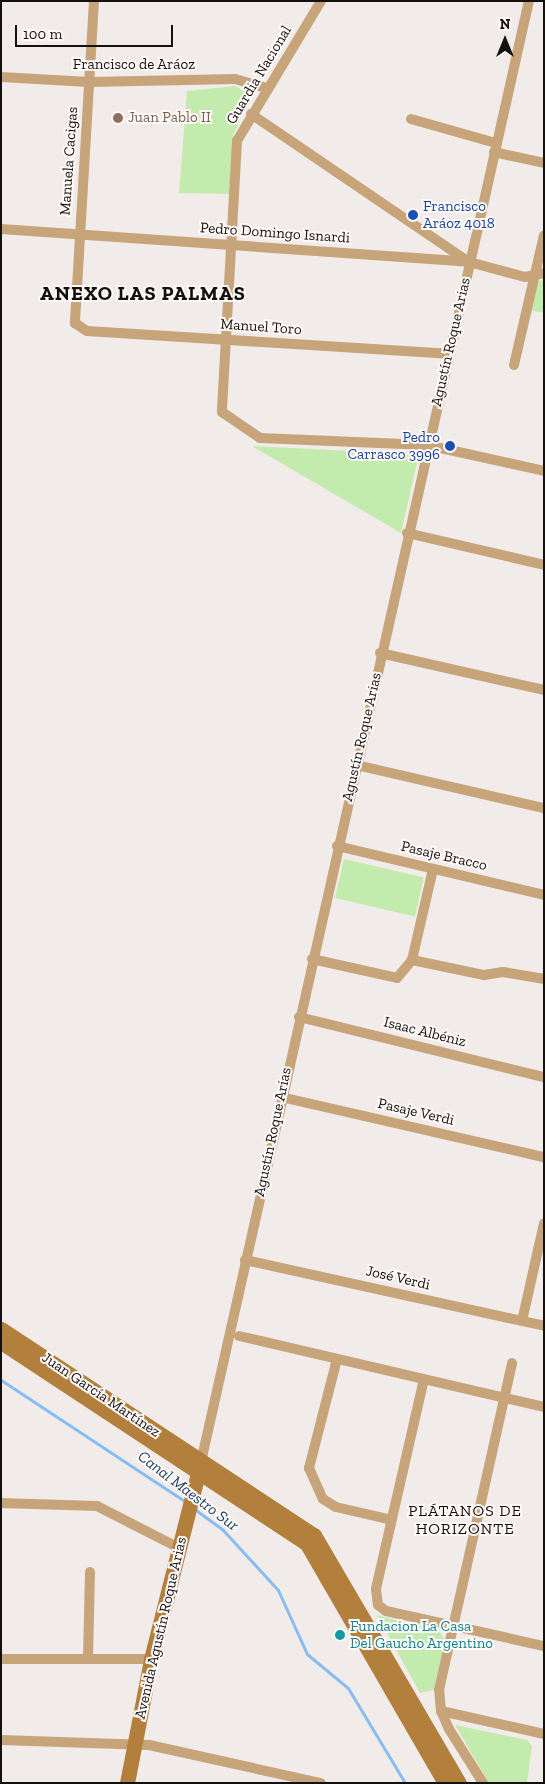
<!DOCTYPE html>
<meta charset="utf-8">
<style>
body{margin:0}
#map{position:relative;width:545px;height:1784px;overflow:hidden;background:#f1ece9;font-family:"Zilla Slab",serif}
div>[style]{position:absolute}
.green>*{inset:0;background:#c4ebae;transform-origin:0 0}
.stream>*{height:3px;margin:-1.5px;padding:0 1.5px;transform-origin:1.5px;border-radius:1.5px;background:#88bdf2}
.street>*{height:10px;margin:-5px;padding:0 5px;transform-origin:5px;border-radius:5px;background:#c7a47a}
.secondary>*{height:15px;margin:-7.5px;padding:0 7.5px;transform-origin:7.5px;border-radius:7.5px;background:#b27f3c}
.dots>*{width:14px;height:14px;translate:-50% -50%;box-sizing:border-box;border:2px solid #fef9f6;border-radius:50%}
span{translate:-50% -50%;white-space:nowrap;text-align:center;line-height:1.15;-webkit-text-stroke:4px #fef9f6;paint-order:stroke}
.street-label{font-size:15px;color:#121110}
.education-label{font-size:15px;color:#785e54}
.left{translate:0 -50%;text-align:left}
.transit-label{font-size:15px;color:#164399}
.right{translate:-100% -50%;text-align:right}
.culture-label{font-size:15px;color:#0d838f}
.water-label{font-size:16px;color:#163d5f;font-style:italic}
.neighbourhood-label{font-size:16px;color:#121110;letter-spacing:1px}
.district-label{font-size:20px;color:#121110;font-weight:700;letter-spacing:1px}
.frame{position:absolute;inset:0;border:2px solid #121110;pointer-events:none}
.north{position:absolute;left:480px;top:15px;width:50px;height:50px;-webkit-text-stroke:4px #fef9f6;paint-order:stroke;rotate:0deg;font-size:14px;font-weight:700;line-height:20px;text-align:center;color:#121110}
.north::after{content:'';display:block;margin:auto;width:18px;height:22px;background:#121110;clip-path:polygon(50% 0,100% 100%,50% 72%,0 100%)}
.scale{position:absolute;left:15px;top:25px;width:158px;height:22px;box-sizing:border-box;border:2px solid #121110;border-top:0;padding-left:6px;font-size:15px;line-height:18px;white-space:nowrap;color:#121110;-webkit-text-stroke:4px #fef9f6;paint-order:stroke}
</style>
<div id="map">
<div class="green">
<div style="clip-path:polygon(235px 86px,246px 92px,248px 102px,233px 136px,229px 194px,179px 193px,187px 91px)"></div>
<div style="clip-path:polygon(544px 280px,544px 313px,529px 310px,537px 281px)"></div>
<div style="clip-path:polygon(252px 446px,411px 454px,417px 463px,401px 533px)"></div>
<div style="left:344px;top:859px;width:82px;height:40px;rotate:13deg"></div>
<div style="clip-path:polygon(377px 1615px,440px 1632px,445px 1641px,434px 1690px,420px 1693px)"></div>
<div style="clip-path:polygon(455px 1725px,527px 1740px,532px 1746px,527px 1783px,489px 1783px)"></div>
</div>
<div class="stream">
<div style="left:1px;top:1380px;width:222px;rotate:33.4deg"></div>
<div style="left:193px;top:1508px;width:37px;rotate:36deg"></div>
<div style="left:223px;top:1530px;width:81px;rotate:47.5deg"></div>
<div style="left:278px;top:1590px;width:70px;rotate:65.6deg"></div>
<div style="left:307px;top:1654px;width:53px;rotate:39.7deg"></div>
<div style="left:348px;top:1688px;width:111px;rotate:59deg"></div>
</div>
<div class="street">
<div style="left:94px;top:1px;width:323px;rotate:93.4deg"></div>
<div style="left:75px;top:323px;width:14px;rotate:34deg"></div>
<div style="left:87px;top:331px;width:362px;rotate:3.6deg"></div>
<div style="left:321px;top:1px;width:163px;rotate:121deg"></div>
<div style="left:237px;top:141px;width:271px;rotate:93.2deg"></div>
<div style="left:222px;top:412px;width:46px;rotate:34.4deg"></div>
<div style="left:260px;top:438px;width:167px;rotate:2.4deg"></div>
<div style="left:427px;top:445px;width:120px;rotate:12.5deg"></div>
<div style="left:1px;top:77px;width:88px;rotate:3.3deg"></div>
<div style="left:89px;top:82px;width:146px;rotate:-1.2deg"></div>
<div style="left:235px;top:79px;width:32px;rotate:16deg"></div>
<div style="left:251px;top:114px;width:261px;rotate:34.2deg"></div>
<div style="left:411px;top:119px;width:88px;rotate:15.8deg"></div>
<div style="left:494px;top:152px;width:51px;rotate:12.4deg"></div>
<div style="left:1px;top:229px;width:469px;rotate:4deg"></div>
<div style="left:469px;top:262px;width:58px;rotate:15deg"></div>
<div style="left:525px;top:277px;width:19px;rotate:-12deg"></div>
<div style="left:514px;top:365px;width:133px;rotate:-77deg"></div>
<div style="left:407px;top:533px;width:141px;rotate:13.1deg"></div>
<div style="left:380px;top:653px;width:168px;rotate:12.7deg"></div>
<div style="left:356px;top:765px;width:193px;rotate:12.9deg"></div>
<div style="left:337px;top:846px;width:213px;rotate:13.3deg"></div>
<div style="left:312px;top:959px;width:87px;rotate:12.6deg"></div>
<div style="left:397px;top:978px;width:23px;rotate:-50deg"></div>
<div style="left:412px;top:960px;width:74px;rotate:11.8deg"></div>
<div style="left:484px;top:975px;width:19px;rotate:-9deg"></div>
<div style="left:503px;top:972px;width:42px;rotate:9.7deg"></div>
<div style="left:412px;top:960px;width:93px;rotate:-77deg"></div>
<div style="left:299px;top:1017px;width:252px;rotate:13.8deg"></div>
<div style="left:281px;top:1097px;width:270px;rotate:12.9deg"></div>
<div style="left:245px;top:1260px;width:306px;rotate:12.4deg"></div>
<div style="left:522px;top:1321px;width:100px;rotate:-77.3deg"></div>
<div style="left:239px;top:1336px;width:313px;rotate:13.1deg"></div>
<div style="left:337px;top:1359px;width:113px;rotate:104.4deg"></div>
<div style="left:309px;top:1468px;width:34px;rotate:66deg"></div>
<div style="left:323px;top:1499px;width:15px;rotate:32deg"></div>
<div style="left:336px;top:1507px;width:57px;rotate:13.1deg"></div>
<div style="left:424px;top:1379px;width:215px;rotate:102.9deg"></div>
<div style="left:376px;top:1589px;width:16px;rotate:83deg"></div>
<div style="left:378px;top:1605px;width:10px;rotate:37deg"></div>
<div style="left:386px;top:1611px;width:162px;rotate:12.5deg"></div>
<div style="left:201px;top:1462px;width:1497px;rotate:-77.35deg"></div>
<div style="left:1px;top:1503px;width:96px;rotate:1.8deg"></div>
<div style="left:97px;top:1506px;width:92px;rotate:27.1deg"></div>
<div style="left:1px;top:1659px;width:150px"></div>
<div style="left:88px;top:1659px;width:87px;rotate:-88.7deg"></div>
<div style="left:441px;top:1711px;width:106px;rotate:12.6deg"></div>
<div style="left:1px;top:1740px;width:148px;rotate:1.9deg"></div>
<div style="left:149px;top:1745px;width:176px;rotate:12.5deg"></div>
<div style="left:483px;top:1783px;width:64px;rotate:-122.2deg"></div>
<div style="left:449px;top:1729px;width:20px;rotate:-114deg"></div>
<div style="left:441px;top:1711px;width:21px;rotate:-95deg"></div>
<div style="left:439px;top:1690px;width:335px;rotate:-77.4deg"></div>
</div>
<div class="secondary">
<div style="left:1px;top:1329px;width:375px;rotate:33.4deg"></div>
<div style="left:314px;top:1535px;width:287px;rotate:59.7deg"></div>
<div style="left:1px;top:1342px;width:367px;rotate:33.4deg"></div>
<div style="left:307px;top:1544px;width:276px;rotate:60deg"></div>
<div style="left:127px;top:1783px;width:126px;rotate:-79deg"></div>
<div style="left:151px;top:1659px;width:199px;rotate:-75.8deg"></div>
</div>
<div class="dots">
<div style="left:118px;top:118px;background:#8d6e63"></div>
<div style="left:413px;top:215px;background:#1a4fb4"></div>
<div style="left:450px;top:446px;background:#1a4fb4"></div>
<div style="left:340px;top:1635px;background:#0f9aa8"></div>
</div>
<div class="street-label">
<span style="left:134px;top:65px">Francisco de Aráoz</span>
<span style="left:259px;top:75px;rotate:-59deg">Guardia Nacional</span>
<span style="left:69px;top:161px;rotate:-86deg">Manuela Cacigas</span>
<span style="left:275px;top:233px;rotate:4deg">Pedro Domingo Isnardi</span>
<span style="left:261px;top:327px;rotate:4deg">Manuel Toro</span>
<span style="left:451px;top:342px;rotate:-77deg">Agustín Roque Arias</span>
<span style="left:362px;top:737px;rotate:-77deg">Agustín Roque Arias</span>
<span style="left:444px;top:856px;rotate:13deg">Pasaje Bracco</span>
<span style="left:425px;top:1032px;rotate:14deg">Isaac Albéniz</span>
<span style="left:416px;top:1112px;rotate:13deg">Pasaje Verdi</span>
<span style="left:273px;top:1132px;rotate:-78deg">Agustín Roque Arias</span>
<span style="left:398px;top:1278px;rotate:13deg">José Verdi</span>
<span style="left:101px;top:1395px;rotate:34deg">Juan García Martínez</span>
<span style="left:161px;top:1628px;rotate:-77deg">Avenida Agustín Roque Arias</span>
</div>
<div class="education-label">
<span class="left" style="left:128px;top:118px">Juan Pablo II</span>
</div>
<div class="transit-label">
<span class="left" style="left:423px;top:215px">Francisco<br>Aráoz 4018</span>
<span class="right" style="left:440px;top:446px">Pedro<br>Carrasco 3996</span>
</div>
<div class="culture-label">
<span class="left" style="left:350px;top:1635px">Fundacion La Casa<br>Del Gaucho Argentino</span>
</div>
<div class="water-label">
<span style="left:188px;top:1491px;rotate:37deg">Canal Maestro Sur</span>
</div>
<div class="neighbourhood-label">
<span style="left:465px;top:1520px">PLÁTANOS DE<br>HORIZONTE</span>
</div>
<div class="district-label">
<span style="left:143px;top:293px">ANEXO LAS PALMAS</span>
</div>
<div class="frame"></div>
<div class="north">N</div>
<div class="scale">100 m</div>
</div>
